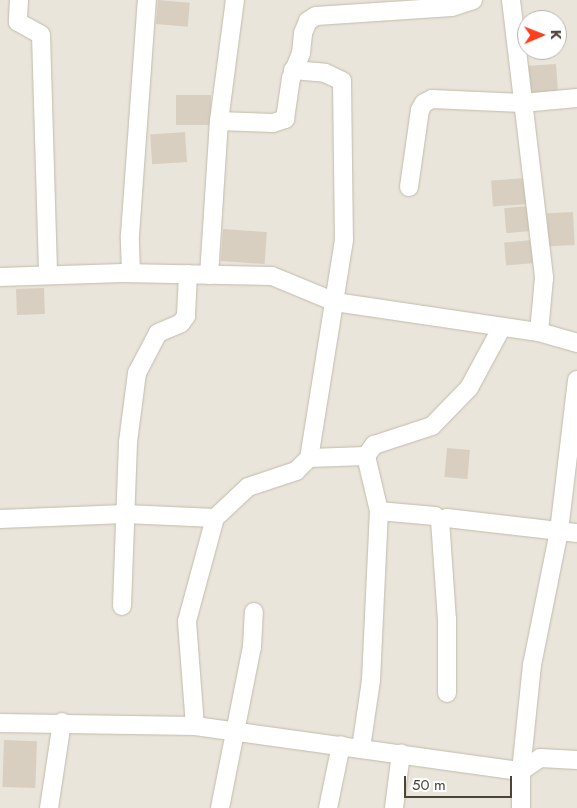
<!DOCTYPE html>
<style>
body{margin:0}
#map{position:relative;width:577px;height:808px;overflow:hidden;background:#f6f3ec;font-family:Jost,sans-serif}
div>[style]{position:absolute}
.residential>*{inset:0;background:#eae5da}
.building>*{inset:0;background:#d8cfc1;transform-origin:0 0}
.roads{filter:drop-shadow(0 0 1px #c2bbae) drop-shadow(0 0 1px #c2bbae)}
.minor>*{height:18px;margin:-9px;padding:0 9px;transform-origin:9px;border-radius:9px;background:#fff}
span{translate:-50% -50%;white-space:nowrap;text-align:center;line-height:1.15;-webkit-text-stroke:4px #fff;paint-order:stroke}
.north{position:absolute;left:517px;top:10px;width:50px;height:50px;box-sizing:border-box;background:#fff;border:1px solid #b7b4b0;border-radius:50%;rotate:89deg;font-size:14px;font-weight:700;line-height:20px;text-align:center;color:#4b4439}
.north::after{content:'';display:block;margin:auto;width:18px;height:22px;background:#fc3f1d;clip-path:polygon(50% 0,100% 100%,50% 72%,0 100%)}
.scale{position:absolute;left:404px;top:776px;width:108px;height:22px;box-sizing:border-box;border:2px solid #4b4439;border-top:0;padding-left:6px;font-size:15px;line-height:18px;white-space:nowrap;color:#4b4439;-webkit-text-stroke:4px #fff;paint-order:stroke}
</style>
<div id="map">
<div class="residential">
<div style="clip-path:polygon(evenodd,0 0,577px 0,577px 808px,0 808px,0 0,527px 20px,557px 20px,557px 50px,527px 50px,527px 20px)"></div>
</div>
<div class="building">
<div style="left:158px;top:0;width:32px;height:24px;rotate:5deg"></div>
<div style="left:556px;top:64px;width:29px;height:30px;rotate:86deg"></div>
<div style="left:176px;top:95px;width:35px;height:30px"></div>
<div style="left:185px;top:132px;width:30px;height:35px;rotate:86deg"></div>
<div style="left:527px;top:178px;width:26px;height:36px;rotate:86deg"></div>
<div style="left:529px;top:206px;width:25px;height:25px;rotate:85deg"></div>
<div style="left:573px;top:212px;width:33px;height:26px;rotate:87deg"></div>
<div style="left:223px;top:229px;width:44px;height:32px;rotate:4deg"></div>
<div style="left:533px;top:240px;width:23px;height:29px;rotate:85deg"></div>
<div style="left:44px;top:288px;width:26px;height:28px;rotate:88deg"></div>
<div style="left:447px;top:448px;width:23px;height:29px;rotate:5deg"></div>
<div style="left:4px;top:740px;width:33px;height:47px;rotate:2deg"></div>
</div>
<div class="roads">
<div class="minor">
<div style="left:19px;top:0;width:22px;rotate:93deg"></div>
<div style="left:18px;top:22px;width:26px;rotate:29deg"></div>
<div style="left:41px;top:35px;width:240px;rotate:88.3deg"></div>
<div style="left:511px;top:0;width:280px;rotate:83.2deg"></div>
<div style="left:544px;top:278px;width:54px;rotate:95.3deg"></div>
<div style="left:293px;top:70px;width:32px;rotate:5deg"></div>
<div style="left:325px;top:73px;width:19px;rotate:25deg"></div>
<div style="left:342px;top:81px;width:159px;rotate:89.3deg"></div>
<div style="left:344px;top:240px;width:221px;rotate:99.1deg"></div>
<div style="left:219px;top:121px;width:54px;rotate:2.1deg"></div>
<div style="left:273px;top:123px;width:13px;rotate:-18deg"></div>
<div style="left:285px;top:119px;width:41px;rotate:-81.7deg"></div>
<div style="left:291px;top:78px;width:27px;rotate:-68deg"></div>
<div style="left:301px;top:53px;width:20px;rotate:-84deg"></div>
<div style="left:303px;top:33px;width:13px;rotate:-67deg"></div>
<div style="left:308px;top:21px;width:9px;rotate:-32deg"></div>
<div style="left:316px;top:16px;width:136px;rotate:-3.8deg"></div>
<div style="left:452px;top:7px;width:22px;rotate:-18deg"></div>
<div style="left:409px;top:187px;width:78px;rotate:-81.9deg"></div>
<div style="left:420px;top:110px;width:8px;rotate:-60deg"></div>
<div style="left:424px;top:103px;width:9px;rotate:-27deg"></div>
<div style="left:432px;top:99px;width:90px;rotate:2.5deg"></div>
<div style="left:522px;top:103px;width:55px;rotate:-5.2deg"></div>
<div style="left:131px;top:273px;width:38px;rotate:-92deg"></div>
<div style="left:130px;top:235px;width:236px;rotate:-85.9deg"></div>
<div style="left:209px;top:275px;width:154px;rotate:-86.3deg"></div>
<div style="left:219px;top:121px;width:122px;rotate:-82.5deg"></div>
<div style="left:0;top:277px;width:123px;rotate:-1.9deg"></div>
<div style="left:123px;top:273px;width:149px;rotate:1.2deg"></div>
<div style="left:272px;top:276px;width:68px;rotate:22.4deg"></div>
<div style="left:335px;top:302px;width:206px;rotate:8.4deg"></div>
<div style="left:539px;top:332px;width:40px;rotate:16deg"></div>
<div style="left:309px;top:458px;width:57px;rotate:-2deg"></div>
<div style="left:366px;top:456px;width:14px;rotate:-54deg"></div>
<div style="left:374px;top:445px;width:61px;rotate:-18.1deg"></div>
<div style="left:432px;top:426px;width:53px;rotate:-45.8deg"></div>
<div style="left:469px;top:388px;width:69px;rotate:-61.6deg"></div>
<div style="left:379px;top:511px;width:56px;rotate:5.1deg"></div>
<div style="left:435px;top:516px;width:6px;rotate:39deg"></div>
<div style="left:0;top:519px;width:125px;rotate:-2.3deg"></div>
<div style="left:125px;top:514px;width:90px;rotate:2.5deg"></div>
<div style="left:440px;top:520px;width:99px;rotate:86deg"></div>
<div style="left:447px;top:619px;width:74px;rotate:90deg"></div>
<div style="left:440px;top:520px;width:7px;rotate:-16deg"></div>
<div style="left:447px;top:518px;width:131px;rotate:6.6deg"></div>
<div style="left:122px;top:606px;width:164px;rotate:-87.9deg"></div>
<div style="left:128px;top:442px;width:70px;rotate:-82.6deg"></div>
<div style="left:137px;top:373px;width:45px;rotate:-62.3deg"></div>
<div style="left:158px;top:333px;width:25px;rotate:-23deg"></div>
<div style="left:181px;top:323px;width:9px;rotate:-54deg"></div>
<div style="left:186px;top:316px;width:42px;rotate:-87.3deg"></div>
<div style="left:0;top:723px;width:195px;rotate:0.9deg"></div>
<div style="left:195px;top:726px;width:329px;rotate:7.9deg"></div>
<div style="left:521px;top:771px;width:23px;rotate:-34deg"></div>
<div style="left:540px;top:758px;width:37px;rotate:3deg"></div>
<div style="left:195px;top:726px;width:105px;rotate:-94.4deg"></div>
<div style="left:187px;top:621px;width:107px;rotate:-74.8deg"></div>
<div style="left:215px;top:518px;width:45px;rotate:-43.2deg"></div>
<div style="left:248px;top:487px;width:51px;rotate:-18.4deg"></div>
<div style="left:296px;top:471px;width:18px;rotate:-45deg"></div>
<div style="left:361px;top:748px;width:69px;rotate:-81.6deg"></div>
<div style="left:371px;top:680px;width:169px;rotate:-87.3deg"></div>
<div style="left:379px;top:511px;width:57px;rotate:-103.3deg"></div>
<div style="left:49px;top:808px;width:87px;rotate:-81.4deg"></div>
<div style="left:220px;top:808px;width:164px;rotate:-78.8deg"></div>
<div style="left:252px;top:647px;width:35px;rotate:-87deg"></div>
<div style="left:328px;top:808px;width:64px;rotate:-78.3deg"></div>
<div style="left:394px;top:808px;width:55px;rotate:-82.7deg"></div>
<div style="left:521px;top:808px;width:37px;rotate:-90deg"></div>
<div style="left:521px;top:771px;width:107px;rotate:-84.1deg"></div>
<div style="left:532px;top:665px;width:137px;rotate:-78.6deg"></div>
<div style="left:559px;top:531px;width:152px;rotate:-83.2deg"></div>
</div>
</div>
<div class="north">K</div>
<div class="scale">50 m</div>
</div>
